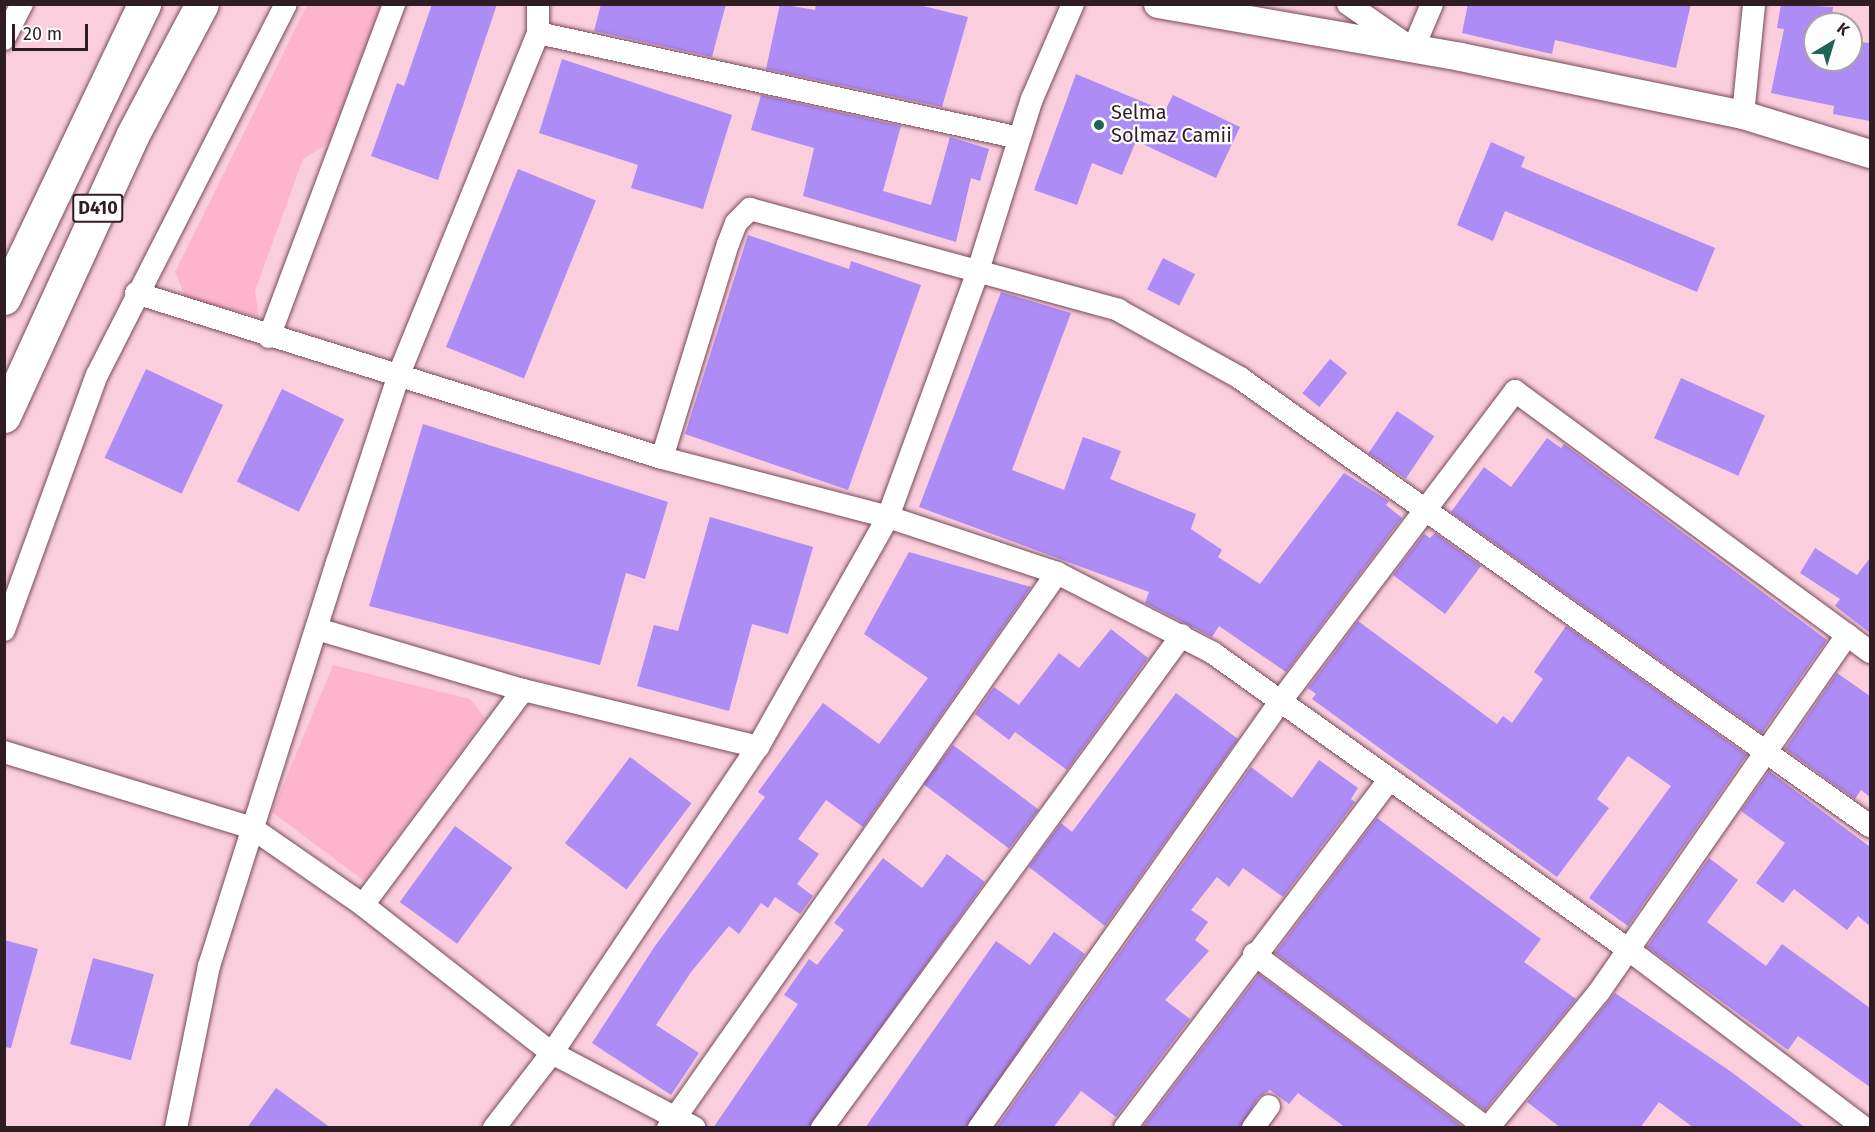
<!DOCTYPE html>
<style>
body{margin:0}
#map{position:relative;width:1875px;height:1132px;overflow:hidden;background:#facedc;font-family:"Fira Sans",sans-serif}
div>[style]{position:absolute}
.green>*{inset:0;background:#fcb5cd}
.building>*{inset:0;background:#ae8cf6;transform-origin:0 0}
.roads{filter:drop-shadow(0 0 2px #784a5b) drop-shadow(0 0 2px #784a5b)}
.minor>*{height:22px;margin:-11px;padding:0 11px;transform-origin:11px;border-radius:11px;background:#fff}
.tertiary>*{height:28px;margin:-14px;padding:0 14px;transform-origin:14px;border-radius:14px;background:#fff}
.trunk>*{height:33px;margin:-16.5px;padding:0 16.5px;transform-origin:16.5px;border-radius:16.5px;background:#fff}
.dots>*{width:16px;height:16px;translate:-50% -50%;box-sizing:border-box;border:3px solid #fdfdfd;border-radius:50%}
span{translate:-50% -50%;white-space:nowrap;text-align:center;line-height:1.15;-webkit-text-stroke:4.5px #fdfdfd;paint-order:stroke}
.shield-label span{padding:2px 4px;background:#fdfdfd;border:2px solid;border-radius:4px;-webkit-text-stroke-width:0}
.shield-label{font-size:18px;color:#301c23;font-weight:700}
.poi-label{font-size:20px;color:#301c23}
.left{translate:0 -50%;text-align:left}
.frame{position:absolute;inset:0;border:6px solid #301c23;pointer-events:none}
.north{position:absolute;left:1803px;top:12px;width:60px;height:60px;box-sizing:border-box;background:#fdfdfd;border:2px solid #aba3a6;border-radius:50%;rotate:38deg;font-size:16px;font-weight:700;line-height:24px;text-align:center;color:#301c23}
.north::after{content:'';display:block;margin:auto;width:21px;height:27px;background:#1f6456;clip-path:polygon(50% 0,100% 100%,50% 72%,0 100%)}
.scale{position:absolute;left:12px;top:24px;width:76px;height:27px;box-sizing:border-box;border:3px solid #301c23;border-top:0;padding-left:8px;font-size:18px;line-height:21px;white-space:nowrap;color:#301c23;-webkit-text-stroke:4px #fdfdfd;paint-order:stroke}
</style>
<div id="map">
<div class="green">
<div style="clip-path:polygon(307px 5px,381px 5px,329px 143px,303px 159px,255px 291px,259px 317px,186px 298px,175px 272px)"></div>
<div style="clip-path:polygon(333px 665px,470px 699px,485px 718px,364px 881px,272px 812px)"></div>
</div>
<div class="building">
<div style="clip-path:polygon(432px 4px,497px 4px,438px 180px,371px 156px,397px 83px,404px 86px)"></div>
<div style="clip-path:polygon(601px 4px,726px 4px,712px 57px,594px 31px)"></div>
<div style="clip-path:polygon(780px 4px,815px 10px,816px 4px,915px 4px,968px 17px,942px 107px,766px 69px)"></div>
<div style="clip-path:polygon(1468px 4px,1691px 4px,1676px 68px,1555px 40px,1552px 54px,1462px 33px)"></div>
<div style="clip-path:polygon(1781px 4px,1833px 7px,1831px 24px,1815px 24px,1815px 60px,1851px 60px,1851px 41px,1870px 43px,1870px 121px,1833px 114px,1834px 106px,1771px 93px,1784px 29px,1777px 28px)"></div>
<div style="clip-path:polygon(562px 59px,732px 115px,703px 209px,631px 188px,638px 165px,539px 133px)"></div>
<div style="clip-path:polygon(1076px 74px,1165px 111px,1173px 95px,1240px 127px,1216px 178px,1136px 141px,1122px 175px,1092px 163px,1077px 205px,1034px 190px)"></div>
<div style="clip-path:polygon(761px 95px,901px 126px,883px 191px,931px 205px,950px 137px,989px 149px,980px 181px,971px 178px,956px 242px,803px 196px,814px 148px,751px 130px)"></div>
<div style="clip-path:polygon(1491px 142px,1525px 157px,1521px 167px,1715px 248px,1697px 292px,1505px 211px,1493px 241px,1457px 225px)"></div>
<div style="left:518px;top:169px;width:84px;height:192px;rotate:22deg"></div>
<div style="clip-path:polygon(748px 235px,849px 269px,851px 261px,921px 285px,848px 490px,685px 434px)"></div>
<div style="left:1163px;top:258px;width:36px;height:35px;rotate:27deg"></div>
<div style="clip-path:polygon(1001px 292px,1071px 313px,1012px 470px,1064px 490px,1083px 437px,1121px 451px,1110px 479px,1196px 514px,1191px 529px,1222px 550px,1218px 557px,1260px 584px,1344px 473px,1389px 501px,1386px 505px,1402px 518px,1286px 672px,1219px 626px,1212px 637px,1145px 603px,1149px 592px,919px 507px)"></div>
<div style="left:1330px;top:359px;width:22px;height:44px;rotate:39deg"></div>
<div style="left:146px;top:369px;width:85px;height:98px;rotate:25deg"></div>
<div style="left:1681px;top:378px;width:92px;height:66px;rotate:24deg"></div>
<div style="left:282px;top:389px;width:69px;height:103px;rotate:26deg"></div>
<div style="left:1397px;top:411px;width:45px;height:51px;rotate:34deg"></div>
<div style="clip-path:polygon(423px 424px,668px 502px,645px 579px,626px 573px,600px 665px,369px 606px)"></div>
<div style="clip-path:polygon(1547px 438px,1561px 448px,1564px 444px,1827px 640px,1762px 733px,1451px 512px,1484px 467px,1511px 487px)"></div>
<div style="clip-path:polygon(710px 517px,813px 547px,788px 634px,752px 624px,729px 711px,637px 686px,654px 625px,678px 631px)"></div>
<div style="clip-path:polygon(1424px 534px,1430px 538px,1435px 533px,1481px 566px,1445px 614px,1393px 575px)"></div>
<div style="clip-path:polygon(1815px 548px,1857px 575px,1870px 558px,1870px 633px,1835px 606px,1840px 599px,1800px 573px)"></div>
<div style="clip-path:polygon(909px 552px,1031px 587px,863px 827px,826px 800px,798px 839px,819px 854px,797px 884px,813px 896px,800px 914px,775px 897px,768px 908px,761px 903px,739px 934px,729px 926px,691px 972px,656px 1025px,699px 1053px,671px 1095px,592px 1043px,655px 946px,765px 797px,758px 792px,823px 703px,879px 744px,928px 678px,864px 634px)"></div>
<div style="clip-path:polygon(1358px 621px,1497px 724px,1503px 716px,1512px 723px,1543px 679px,1534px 672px,1566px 626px,1747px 755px,1628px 926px,1589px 898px,1671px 786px,1628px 756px,1597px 799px,1609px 808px,1557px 877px,1312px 699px,1316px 694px,1308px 688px)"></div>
<div style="clip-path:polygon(1111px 629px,1148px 658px,1067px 770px,1015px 732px,1009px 740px,975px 714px,994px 687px,1019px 705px,1059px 653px,1079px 668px)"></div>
<div style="clip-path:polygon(1837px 673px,1870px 696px,1870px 797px,1861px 790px,1855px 799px,1785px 749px)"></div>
<div style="clip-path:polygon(1176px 693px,1238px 739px,1105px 926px,1029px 867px,1061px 823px,1072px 832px)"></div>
<div style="left:953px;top:745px;width:107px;height:49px;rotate:37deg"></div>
<div style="left:630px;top:757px;width:77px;height:108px;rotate:37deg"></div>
<div style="clip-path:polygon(1319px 760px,1358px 788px,1351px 799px,1355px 802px,1283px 897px,1243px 868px,1229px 887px,1217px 877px,1191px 910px,1208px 922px,1195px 940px,1209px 951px,1165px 1000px,1190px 1019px,1116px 1117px,1081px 1091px,1053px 1128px,996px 1128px,1251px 767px,1292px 798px)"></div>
<div style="clip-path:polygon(1769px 771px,1870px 847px,1870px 926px,1858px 916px,1847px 930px,1794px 889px,1783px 903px,1756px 883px,1785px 843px,1741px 811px)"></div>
<div style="clip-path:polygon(1377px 818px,1541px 939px,1524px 962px,1576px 999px,1485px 1110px,1275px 953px)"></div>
<div style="left:455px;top:826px;width:71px;height:94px;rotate:36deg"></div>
<div style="clip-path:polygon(947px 854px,985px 882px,809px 1128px,713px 1128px,798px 1004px,784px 995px,809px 959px,817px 965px,844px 930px,834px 923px,883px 858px,922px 888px)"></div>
<div style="clip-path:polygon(1709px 858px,1738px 880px,1707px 922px,1766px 966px,1782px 944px,1870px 1008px,1870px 1087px,1798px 1036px,1788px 1050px,1647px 947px)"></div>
<div style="clip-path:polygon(1054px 932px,1085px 954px,966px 1128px,865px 1128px,996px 941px,1030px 965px)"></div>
<div style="clip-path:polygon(4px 940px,38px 949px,11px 1048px,4px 1047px)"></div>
<div style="left:93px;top:958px;width:63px;height:89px;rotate:15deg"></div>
<div style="clip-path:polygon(1259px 974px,1464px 1128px,1346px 1128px,1298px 1093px,1289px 1104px,1270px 1090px,1258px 1098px,1240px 1128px,1142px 1128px)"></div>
<div style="clip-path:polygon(1615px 993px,1730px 1071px,1806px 1128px,1694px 1128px,1659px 1102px,1640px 1128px,1561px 1128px,1527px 1102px)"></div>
<div style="clip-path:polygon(276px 1088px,331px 1128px,247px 1128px)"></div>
</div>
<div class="roads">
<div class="minor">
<div style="left:1348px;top:4px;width:79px;rotate:34.7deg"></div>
<div style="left:1413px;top:49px;width:49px;rotate:-67.1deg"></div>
<div style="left:538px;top:33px;width:492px;rotate:12.3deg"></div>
<div style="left:4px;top:39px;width:39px;rotate:-63deg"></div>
<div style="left:1743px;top:115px;width:112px;rotate:-84.3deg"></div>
<div style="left:136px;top:293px;width:551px;rotate:17.42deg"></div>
<div style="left:662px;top:458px;width:234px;rotate:14.6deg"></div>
<div style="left:888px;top:517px;width:178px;rotate:18.3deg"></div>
<div style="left:1057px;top:573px;width:175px;rotate:27.1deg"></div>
<div style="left:1213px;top:653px;width:511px;rotate:35.52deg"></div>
<div style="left:1629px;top:950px;width:295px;rotate:37.1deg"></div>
<div style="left:269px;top:337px;width:356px;rotate:-69.4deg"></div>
<div style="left:662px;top:458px;width:224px;rotate:-72.9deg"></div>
<div style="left:728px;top:244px;width:22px;rotate:-69deg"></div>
<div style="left:736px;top:223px;width:20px;rotate:-45deg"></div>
<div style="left:750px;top:209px;width:382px;rotate:15.3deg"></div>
<div style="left:1118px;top:310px;width:140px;rotate:29.1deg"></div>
<div style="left:1240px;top:378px;width:773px;rotate:35.42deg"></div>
<div style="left:317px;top:629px;width:215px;rotate:16.5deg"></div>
<div style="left:523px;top:690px;width:242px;rotate:13.6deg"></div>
<div style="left:4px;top:630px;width:271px;rotate:-70deg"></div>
<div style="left:97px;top:375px;width:416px;rotate:-63deg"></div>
<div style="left:4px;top:752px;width:259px;rotate:17deg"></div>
<div style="left:252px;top:828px;width:135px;rotate:34.7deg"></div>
<div style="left:363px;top:905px;width:240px;rotate:38.1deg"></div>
<div style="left:552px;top:1053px;width:161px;rotate:27.7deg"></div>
<div style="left:363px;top:905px;width:268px;rotate:-53.3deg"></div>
<div style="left:1254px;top:954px;width:291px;rotate:36.8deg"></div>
<div style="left:176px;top:1128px;width:165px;rotate:-78.5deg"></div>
<div style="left:209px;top:966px;width:423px;rotate:-72.4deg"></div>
<div style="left:337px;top:563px;width:199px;rotate:-71.8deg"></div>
<div style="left:399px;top:374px;width:368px;rotate:-67.8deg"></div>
<div style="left:538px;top:33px;width:29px;rotate:-90deg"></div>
<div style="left:494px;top:1128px;width:95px;rotate:-52.3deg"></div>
<div style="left:552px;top:1053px;width:369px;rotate:-56.1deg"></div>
<div style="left:758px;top:747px;width:264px;rotate:-60.5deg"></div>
<div style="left:888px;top:517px;width:259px;rotate:-69.9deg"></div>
<div style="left:977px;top:274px;width:183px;rotate:-72.6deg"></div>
<div style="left:1032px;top:99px;width:103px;rotate:-66.7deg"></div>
<div style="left:668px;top:1128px;width:678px;rotate:-54.97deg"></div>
<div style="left:822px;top:1128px;width:610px;rotate:-53.86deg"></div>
<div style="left:979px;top:1128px;width:522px;rotate:-54.76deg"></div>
<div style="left:1280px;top:702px;width:390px;rotate:-52.9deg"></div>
<div style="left:1515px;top:391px;width:441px;rotate:36.3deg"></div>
<div style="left:1125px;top:1128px;width:437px;rotate:-52.8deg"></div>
<div style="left:1253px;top:1128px;width:27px;rotate:-54deg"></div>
<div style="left:1488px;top:1128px;width:176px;rotate:-50.8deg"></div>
<div style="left:1599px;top:992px;width:435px;rotate:-55.2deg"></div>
</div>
<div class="tertiary">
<div style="left:1158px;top:4px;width:308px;rotate:9.9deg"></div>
<div style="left:1461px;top:57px;width:288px;rotate:11.6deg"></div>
<div style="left:1743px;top:115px;width:133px;rotate:17.1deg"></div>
</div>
<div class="trunk">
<div style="left:4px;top:298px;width:326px;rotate:-64.5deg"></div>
<div style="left:4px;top:416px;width:308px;rotate:-65.4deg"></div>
<div style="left:132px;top:136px;width:149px;rotate:-62.1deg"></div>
</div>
</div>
<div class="dots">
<div style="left:1099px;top:125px;background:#1f6456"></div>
</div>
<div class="shield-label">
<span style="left:98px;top:208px">D410</span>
</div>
<div class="poi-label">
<span class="left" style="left:1111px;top:124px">Selma<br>Solmaz Camii</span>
</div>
<div class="frame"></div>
<div class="north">K</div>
<div class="scale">20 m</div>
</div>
